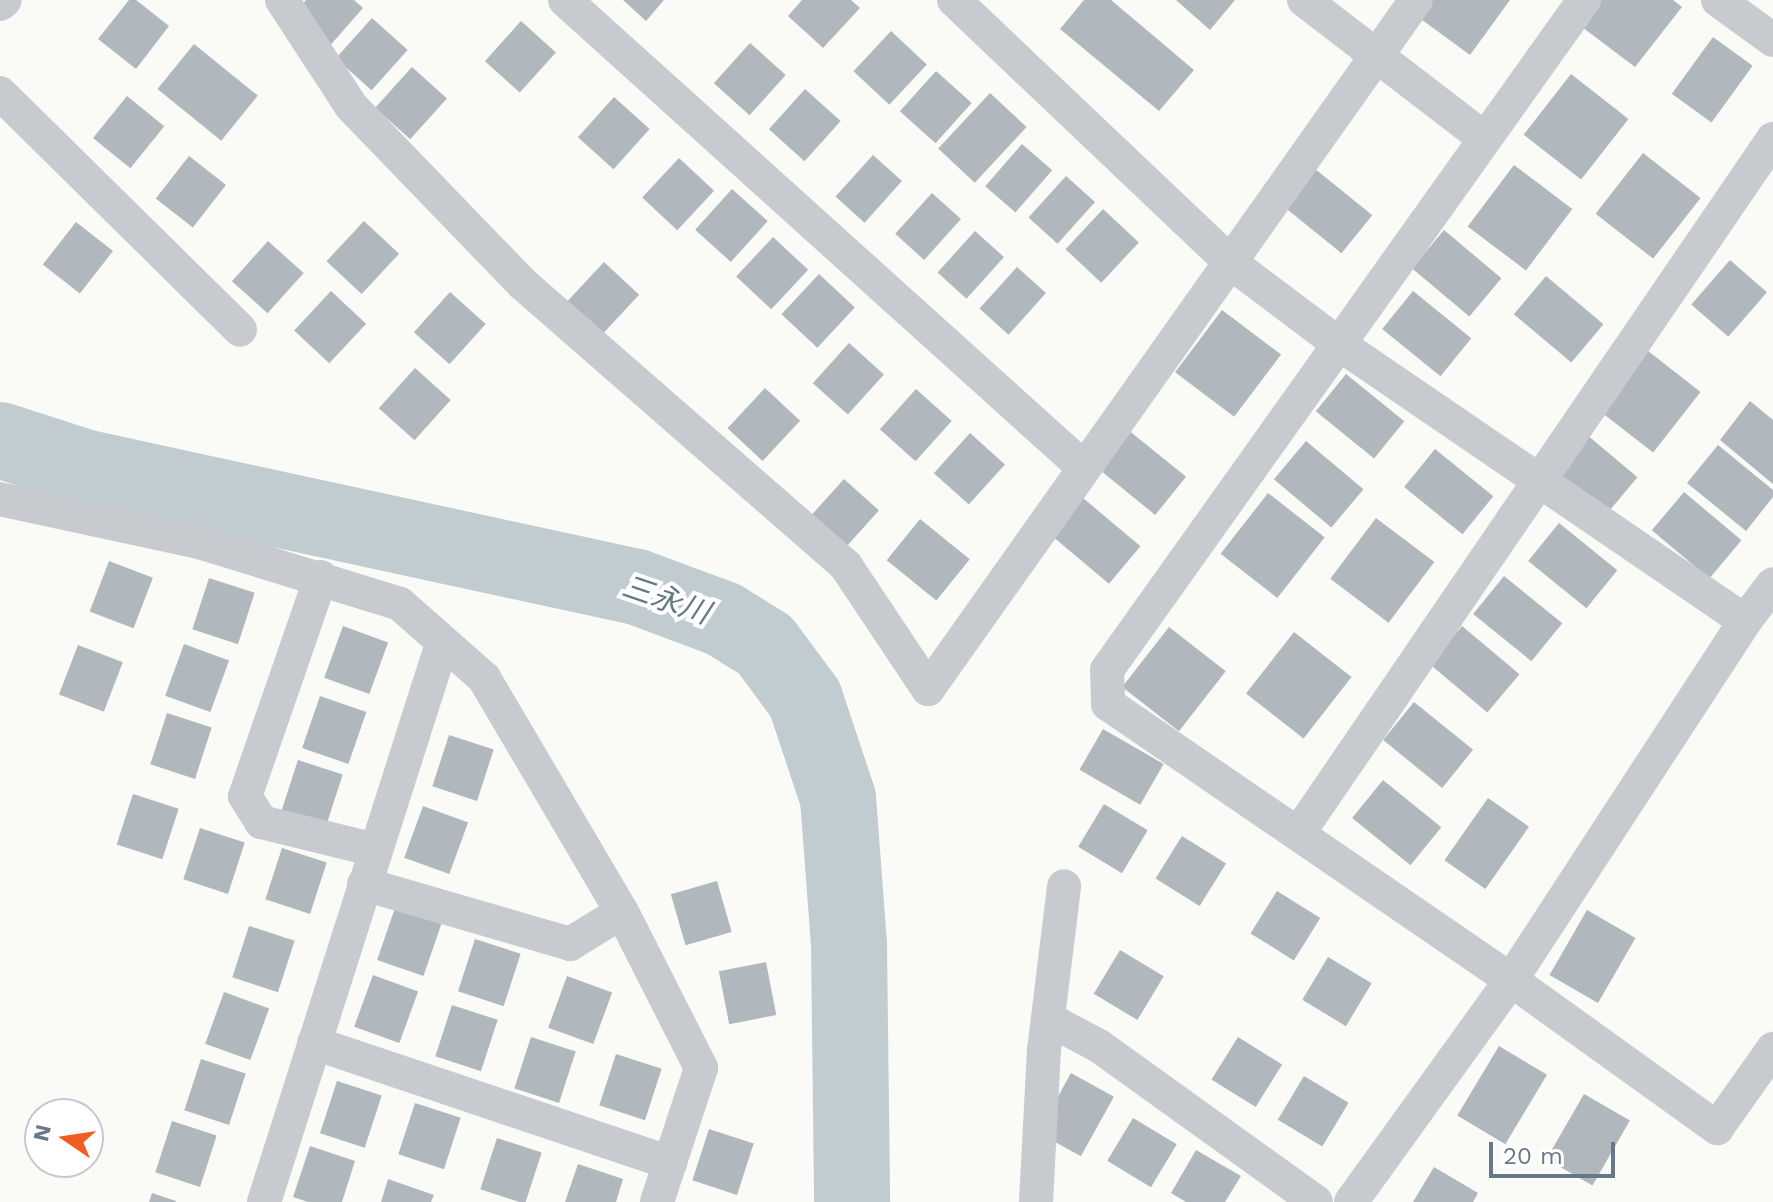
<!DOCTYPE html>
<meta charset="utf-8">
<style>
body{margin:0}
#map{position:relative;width:1773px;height:1202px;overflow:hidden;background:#fafaf7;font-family:"Work Sans","Noto Sans JP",sans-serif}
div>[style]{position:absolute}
.river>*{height:76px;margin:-38px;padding:0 38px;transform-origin:38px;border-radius:38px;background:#c1ccd1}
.building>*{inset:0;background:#b0b8be;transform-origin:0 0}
.minor>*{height:34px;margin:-17px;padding:0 17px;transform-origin:17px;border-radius:17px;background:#c7cbcf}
span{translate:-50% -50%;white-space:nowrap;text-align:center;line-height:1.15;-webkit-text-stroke:8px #fff;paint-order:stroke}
.water-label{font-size:30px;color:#637a85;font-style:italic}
.north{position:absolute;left:24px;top:1098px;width:80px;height:80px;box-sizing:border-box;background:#fff;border:2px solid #c2c9d0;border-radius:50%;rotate:283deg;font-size:22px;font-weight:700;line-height:32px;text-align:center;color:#67788a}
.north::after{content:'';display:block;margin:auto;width:28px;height:36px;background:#ef5d22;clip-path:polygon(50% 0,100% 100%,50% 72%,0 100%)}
.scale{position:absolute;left:1489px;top:1142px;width:126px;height:36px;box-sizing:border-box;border:4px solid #67788a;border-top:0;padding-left:10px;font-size:24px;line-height:28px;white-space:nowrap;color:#67788a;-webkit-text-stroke:6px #fff;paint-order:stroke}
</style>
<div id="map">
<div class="river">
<div style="left:0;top:440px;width:91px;rotate:17.8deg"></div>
<div style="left:87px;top:468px;width:563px;rotate:12.21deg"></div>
<div style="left:637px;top:587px;width:92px;rotate:20.4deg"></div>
<div style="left:723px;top:619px;width:49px;rotate:31.8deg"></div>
<div style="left:765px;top:645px;width:67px;rotate:53.5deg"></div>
<div style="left:805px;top:699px;width:104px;rotate:71.6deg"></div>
<div style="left:838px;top:798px;width:147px;rotate:85.7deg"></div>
<div style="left:849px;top:945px;width:257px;rotate:89.3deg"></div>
</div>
<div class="building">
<div style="clip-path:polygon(129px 0,136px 0,169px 26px,136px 69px,98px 39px)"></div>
<div style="clip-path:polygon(306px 0,354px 0,363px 8px,327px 49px,292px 16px)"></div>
<div style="clip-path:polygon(623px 0,664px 0,646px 21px)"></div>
<div style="clip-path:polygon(802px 0,851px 0,860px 8px,823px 48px,788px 16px)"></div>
<div style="clip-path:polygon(1084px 0,1111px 0,1194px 70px,1159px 111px,1060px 29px)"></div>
<div style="clip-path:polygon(1176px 0,1235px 0,1210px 30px)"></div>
<div style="clip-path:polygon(1424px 0,1510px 0,1470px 55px,1414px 14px)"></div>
<div style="clip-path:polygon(1596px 0,1673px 0,1682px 7px,1635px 67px,1578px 24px)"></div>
<div style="left:372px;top:18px;width:48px;height:54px;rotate:42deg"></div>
<div style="left:521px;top:21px;width:47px;height:54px;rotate:42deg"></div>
<div style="left:891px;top:31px;width:49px;height:55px;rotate:43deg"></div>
<div style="left:1713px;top:37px;width:49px;height:70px;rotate:36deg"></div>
<div style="left:750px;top:43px;width:48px;height:54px;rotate:42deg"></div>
<div style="left:194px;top:44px;width:82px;height:58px;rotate:39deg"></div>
<div style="left:412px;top:67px;width:47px;height:55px;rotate:42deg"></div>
<div style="left:936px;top:71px;width:48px;height:54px;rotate:42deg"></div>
<div style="left:1571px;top:74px;width:73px;height:77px;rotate:38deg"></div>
<div style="left:805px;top:89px;width:48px;height:54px;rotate:42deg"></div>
<div style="left:990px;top:93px;width:50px;height:76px;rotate:43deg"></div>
<div style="left:127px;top:96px;width:48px;height:54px;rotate:39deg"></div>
<div style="left:614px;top:97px;width:48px;height:54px;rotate:42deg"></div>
<div style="left:1022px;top:144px;width:40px;height:56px;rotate:41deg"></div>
<div style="left:1643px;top:153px;width:73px;height:77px;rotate:38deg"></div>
<div style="left:873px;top:155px;width:39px;height:56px;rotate:42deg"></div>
<div style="left:189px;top:156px;width:47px;height:54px;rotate:38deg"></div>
<div style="left:679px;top:158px;width:48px;height:54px;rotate:43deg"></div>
<div style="left:1514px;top:165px;width:73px;height:77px;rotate:37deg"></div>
<div style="left:1314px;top:168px;width:75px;height:49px;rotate:39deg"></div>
<div style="left:1066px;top:176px;width:39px;height:56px;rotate:42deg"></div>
<div style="left:732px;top:189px;width:48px;height:55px;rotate:42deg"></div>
<div style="left:932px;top:193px;width:39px;height:55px;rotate:42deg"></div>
<div style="left:1103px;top:209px;width:49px;height:55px;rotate:43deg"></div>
<div style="left:364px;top:221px;width:48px;height:55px;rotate:43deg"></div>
<div style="left:76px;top:222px;width:47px;height:54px;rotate:38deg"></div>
<div style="left:1444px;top:230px;width:75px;height:50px;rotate:40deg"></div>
<div style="left:975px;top:231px;width:39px;height:56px;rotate:42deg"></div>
<div style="left:773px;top:237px;width:48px;height:54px;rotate:43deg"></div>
<div style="left:268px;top:241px;width:48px;height:54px;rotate:42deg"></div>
<div style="left:1730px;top:260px;width:49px;height:59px;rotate:41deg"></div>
<div style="left:604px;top:262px;width:48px;height:55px;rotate:43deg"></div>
<div style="left:1017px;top:267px;width:39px;height:56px;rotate:42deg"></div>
<div style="left:819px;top:274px;width:49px;height:55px;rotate:43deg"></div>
<div style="left:1546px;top:276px;width:75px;height:50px;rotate:40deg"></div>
<div style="left:331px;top:291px;width:48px;height:54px;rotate:43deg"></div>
<div style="left:1413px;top:291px;width:75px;height:49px;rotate:39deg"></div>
<div style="left:450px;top:292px;width:48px;height:54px;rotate:42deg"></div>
<div style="left:1222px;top:310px;width:74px;height:78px;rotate:37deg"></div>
<div style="left:849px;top:343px;width:47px;height:54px;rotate:42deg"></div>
<div style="left:1643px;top:347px;width:73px;height:77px;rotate:38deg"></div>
<div style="left:415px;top:368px;width:48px;height:54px;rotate:42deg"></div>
<div style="left:1346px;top:374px;width:75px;height:48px;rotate:39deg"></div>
<div style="left:765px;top:388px;width:48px;height:55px;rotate:43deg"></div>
<div style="left:916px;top:389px;width:48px;height:54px;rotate:42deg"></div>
<div style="clip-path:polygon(1750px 401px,1773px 420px,1773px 484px,1720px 440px)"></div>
<div style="left:1127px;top:429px;width:76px;height:49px;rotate:39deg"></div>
<div style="left:1580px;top:429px;width:75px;height:49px;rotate:40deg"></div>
<div style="left:970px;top:433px;width:47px;height:54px;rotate:42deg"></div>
<div style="left:1306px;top:441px;width:75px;height:50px;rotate:40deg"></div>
<div style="clip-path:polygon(1718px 445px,1773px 490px,1773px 497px,1746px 531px,1687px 483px)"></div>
<div style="left:1435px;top:449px;width:75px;height:49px;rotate:39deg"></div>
<div style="left:844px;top:479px;width:47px;height:54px;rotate:42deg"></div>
<div style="left:1684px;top:492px;width:75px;height:50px;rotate:40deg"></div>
<div style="left:1268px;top:493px;width:72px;height:77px;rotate:38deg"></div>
<div style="left:1083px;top:498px;width:75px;height:49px;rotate:40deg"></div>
<div style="left:1376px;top:518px;width:73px;height:76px;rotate:37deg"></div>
<div style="left:920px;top:519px;width:64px;height:53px;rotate:39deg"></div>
<div style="left:1559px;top:523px;width:75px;height:49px;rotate:39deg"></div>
<div style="left:109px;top:561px;width:47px;height:54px;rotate:21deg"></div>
<div style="left:1504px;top:576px;width:75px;height:49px;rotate:39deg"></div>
<div style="left:209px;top:578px;width:48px;height:54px;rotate:18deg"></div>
<div style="left:343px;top:626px;width:48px;height:55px;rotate:20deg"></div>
<div style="left:1462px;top:626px;width:75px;height:50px;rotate:40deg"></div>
<div style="left:1169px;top:627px;width:72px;height:76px;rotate:38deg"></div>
<div style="left:1294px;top:632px;width:73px;height:78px;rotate:38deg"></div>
<div style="left:184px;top:644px;width:48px;height:55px;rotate:20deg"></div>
<div style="left:78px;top:645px;width:48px;height:53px;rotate:21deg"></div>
<div style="left:320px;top:696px;width:49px;height:55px;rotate:19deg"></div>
<div style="left:1414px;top:702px;width:76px;height:49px;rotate:39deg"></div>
<div style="left:167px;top:713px;width:47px;height:54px;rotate:18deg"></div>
<div style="left:1103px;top:729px;width:70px;height:47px;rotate:30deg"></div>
<div style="left:449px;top:735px;width:47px;height:54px;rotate:18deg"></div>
<div style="left:298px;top:760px;width:47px;height:54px;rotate:18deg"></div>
<div style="left:1383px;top:780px;width:75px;height:49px;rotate:39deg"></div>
<div style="left:133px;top:794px;width:48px;height:53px;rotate:18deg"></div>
<div style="left:1488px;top:798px;width:50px;height:76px;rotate:35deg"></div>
<div style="left:1104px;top:804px;width:51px;height:50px;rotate:31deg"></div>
<div style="left:423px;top:806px;width:48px;height:55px;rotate:20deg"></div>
<div style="left:200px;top:828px;width:47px;height:54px;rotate:18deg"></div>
<div style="left:1182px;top:836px;width:52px;height:50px;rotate:32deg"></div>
<div style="left:282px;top:848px;width:47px;height:54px;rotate:18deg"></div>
<div style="left:717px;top:881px;width:53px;height:48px;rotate:74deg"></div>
<div style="left:1277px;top:891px;width:51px;height:50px;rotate:32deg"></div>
<div style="left:395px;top:908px;width:49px;height:55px;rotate:19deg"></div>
<div style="left:1587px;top:910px;width:56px;height:75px;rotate:30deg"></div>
<div style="left:249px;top:926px;width:48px;height:54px;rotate:18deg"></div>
<div style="left:475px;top:939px;width:48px;height:55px;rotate:18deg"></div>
<div style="left:1120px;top:950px;width:51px;height:51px;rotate:31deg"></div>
<div style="left:1328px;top:957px;width:51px;height:50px;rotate:31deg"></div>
<div style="left:766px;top:962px;width:54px;height:48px;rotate:79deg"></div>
<div style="left:373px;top:975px;width:48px;height:55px;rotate:20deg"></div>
<div style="left:567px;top:976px;width:48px;height:55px;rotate:20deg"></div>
<div style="left:224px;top:992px;width:48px;height:55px;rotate:20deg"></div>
<div style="left:452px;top:1005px;width:48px;height:54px;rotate:18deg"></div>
<div style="left:531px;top:1037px;width:47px;height:54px;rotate:18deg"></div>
<div style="left:1238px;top:1037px;width:52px;height:50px;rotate:32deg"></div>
<div style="left:1499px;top:1046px;width:56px;height:81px;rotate:31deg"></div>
<div style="left:616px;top:1054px;width:48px;height:54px;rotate:18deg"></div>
<div style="left:201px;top:1059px;width:47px;height:54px;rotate:18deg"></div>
<div style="left:1071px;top:1073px;width:49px;height:68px;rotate:29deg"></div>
<div style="left:1304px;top:1076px;width:52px;height:51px;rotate:31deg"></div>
<div style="left:337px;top:1081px;width:47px;height:55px;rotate:18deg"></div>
<div style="left:1584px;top:1094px;width:53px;height:75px;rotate:30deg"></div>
<div style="left:415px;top:1103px;width:48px;height:54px;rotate:18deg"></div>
<div style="left:1133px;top:1118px;width:51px;height:50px;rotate:31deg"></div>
<div style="left:172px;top:1121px;width:47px;height:54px;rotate:18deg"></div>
<div style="left:709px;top:1129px;width:47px;height:54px;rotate:18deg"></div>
<div style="left:497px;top:1138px;width:47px;height:54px;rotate:18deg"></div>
<div style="clip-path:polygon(310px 1146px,355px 1161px,342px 1202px,308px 1202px,293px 1197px)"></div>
<div style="clip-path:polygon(1196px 1150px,1241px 1176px,1225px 1202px,1186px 1202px,1171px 1193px)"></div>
<div style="clip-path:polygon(578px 1164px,623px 1179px,616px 1202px,565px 1202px)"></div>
<div style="clip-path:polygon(1434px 1167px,1478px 1193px,1473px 1202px,1413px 1202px)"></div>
<div style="clip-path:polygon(388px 1179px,434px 1195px,431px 1202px,381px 1202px)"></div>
<div style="clip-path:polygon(152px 1193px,176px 1201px,176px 1202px,149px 1202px)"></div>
</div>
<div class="minor">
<div style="left:282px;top:0;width:126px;rotate:56.9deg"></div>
<div style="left:351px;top:106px;width:248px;rotate:46deg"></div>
<div style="left:523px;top:284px;width:429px;rotate:41.1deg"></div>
<div style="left:846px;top:566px;width:148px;rotate:56.3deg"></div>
<div style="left:928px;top:689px;width:844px;rotate:-54.69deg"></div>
<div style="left:565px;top:0;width:697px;rotate:42.04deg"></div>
<div style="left:954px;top:0;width:382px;rotate:43.5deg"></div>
<div style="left:1231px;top:263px;width:135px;rotate:36.9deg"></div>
<div style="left:1339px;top:344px;width:491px;rotate:34.3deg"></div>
<div style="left:1304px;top:0;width:228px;rotate:37.5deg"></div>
<div style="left:1584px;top:0;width:822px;rotate:125.45deg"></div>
<div style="left:1107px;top:670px;width:34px;rotate:88deg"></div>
<div style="left:1108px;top:704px;width:488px;rotate:34.4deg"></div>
<div style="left:1511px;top:980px;width:254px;rotate:35.7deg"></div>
<div style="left:1717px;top:1128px;width:97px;rotate:-54.7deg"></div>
<div style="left:1718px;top:0;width:68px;rotate:36deg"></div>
<div style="left:0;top:4px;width:6px;rotate:-39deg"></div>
<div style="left:0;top:93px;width:337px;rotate:44.6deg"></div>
<div style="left:0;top:499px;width:204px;rotate:12.2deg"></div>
<div style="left:199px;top:542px;width:210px;rotate:17.1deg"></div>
<div style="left:400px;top:604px;width:112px;rotate:41.4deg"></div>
<div style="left:484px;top:678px;width:272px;rotate:59.5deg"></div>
<div style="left:622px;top:912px;width:175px;rotate:63.1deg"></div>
<div style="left:701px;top:1068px;width:141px;rotate:108.2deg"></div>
<div style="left:321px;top:577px;width:232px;rotate:109.1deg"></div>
<div style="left:245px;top:796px;width:31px;rotate:58deg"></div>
<div style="left:261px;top:822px;width:118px;rotate:13.7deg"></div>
<div style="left:1298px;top:834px;width:842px;rotate:-55.65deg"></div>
<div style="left:364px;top:884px;width:215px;rotate:16.2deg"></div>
<div style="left:570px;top:944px;width:61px;rotate:-31.6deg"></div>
<div style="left:1050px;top:1020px;width:55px;rotate:28deg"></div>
<div style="left:1099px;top:1046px;width:267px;rotate:35.7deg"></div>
<div style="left:314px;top:1043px;width:376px;rotate:18.6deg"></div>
<div style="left:264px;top:1202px;width:586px;rotate:-72.31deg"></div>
<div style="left:1036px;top:1202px;width:152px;rotate:-87deg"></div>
<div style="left:1044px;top:1050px;width:165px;rotate:-83deg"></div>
<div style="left:1351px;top:1202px;width:274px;rotate:-54.2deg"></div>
<div style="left:1511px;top:980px;width:429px;rotate:-56.9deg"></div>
<div style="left:1745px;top:621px;width:46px;rotate:-52.9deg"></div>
</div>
<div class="water-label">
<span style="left:666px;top:600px;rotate:19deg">三永川</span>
</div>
<div class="north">N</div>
<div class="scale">20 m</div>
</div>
